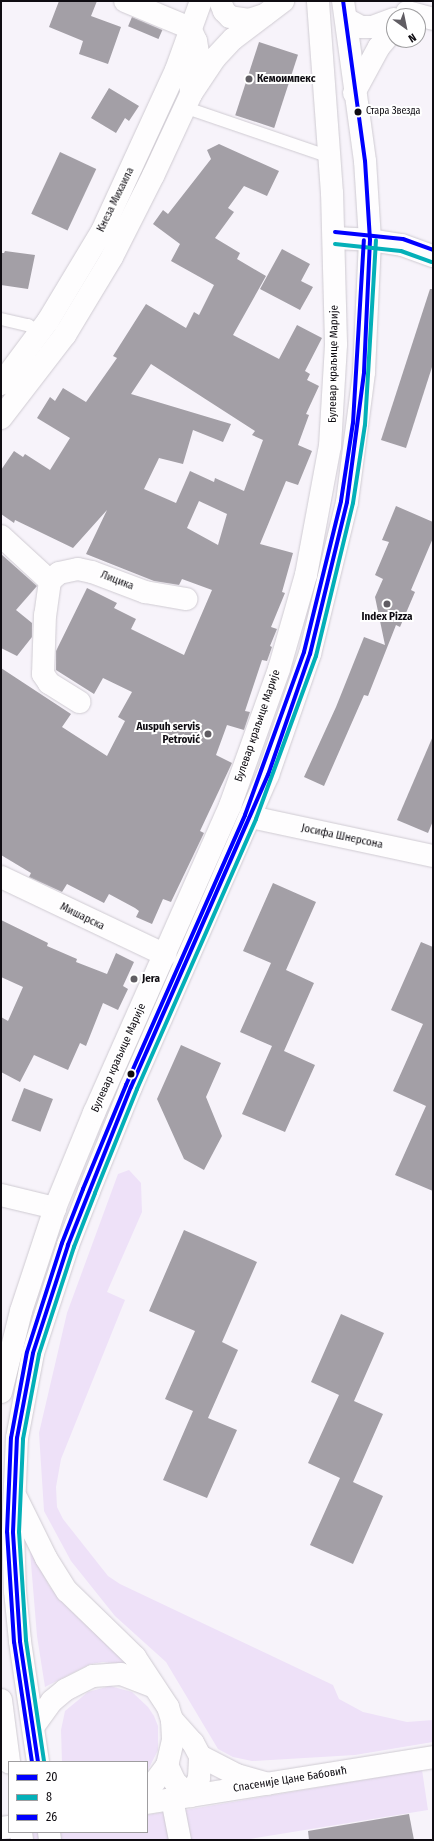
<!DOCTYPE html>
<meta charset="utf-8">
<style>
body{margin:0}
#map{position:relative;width:434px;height:1841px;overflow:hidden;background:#f7f3fa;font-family:"Fira Sans Condensed",sans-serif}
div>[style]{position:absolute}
.green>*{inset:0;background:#eee1f8}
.building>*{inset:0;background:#a39fa6;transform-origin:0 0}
.roads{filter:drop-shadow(0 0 1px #cfcbd2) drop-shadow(0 0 1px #cfcbd2)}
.lane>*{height:12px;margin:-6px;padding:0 6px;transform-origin:6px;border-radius:6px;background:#fefdfe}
.street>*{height:22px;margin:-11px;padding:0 11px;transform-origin:11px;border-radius:11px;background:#fefdfe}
.secondary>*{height:22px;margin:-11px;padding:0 11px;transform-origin:11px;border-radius:11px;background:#fefdfe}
.primary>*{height:22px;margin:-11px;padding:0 11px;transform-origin:11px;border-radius:11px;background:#fefdfe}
.bus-1>*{height:4px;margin:-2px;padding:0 2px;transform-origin:2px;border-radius:2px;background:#00f}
.bus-2>*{height:4px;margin:-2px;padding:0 2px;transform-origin:2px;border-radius:2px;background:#04b0b8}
.bus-3>*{height:4px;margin:-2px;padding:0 2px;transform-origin:2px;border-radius:2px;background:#00f}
.dots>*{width:11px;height:11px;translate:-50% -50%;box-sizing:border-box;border:2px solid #fff;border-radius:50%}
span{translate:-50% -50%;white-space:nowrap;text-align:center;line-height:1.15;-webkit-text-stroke:4px #fff;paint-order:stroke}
.bus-label{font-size:10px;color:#0f0c12}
.left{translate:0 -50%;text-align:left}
.poi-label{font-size:11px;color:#0f0c12;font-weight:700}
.right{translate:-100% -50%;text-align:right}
.street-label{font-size:11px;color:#0f0c12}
.frame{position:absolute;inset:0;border:2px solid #0f0c12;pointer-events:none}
.legend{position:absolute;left:8px;top:1761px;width:140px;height:72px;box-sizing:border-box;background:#fff;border:1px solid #9f9ea0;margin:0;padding:5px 7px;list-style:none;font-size:12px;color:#0f0c12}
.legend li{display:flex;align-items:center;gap:8px;height:20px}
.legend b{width:20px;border:1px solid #9f9ea0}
.north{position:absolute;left:386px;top:8px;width:40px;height:40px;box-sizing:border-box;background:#fff;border:1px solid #9f9ea0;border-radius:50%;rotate:147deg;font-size:11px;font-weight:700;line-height:16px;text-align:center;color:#0f0c12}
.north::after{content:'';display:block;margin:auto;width:14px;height:18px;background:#605d63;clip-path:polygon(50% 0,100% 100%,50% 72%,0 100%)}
</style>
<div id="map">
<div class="green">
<div style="clip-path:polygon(129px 1170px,141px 1183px,142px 1212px,107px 1292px,125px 1300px,61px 1459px,56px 1487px,57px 1507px,63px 1519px,108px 1576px,120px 1584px,333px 1685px,339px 1699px,363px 1712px,407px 1722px,433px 1720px,433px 1742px,355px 1755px,252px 1761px,233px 1757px,218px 1749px,166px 1662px,115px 1616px,71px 1561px,44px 1511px,39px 1433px,67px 1313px,118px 1174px)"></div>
<div style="clip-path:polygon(30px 1551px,50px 1587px,64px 1604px,128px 1665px,103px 1662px,90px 1664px,45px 1687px,37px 1636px)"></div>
<div style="clip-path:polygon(110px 1686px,132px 1692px,148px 1707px,154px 1716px,158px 1726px,158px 1750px,147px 1772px,147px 1762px,62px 1762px,61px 1730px,65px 1711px,88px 1692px)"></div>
<div style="clip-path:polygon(422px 1770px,428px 1810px,244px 1840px,190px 1840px,185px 1810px)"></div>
<div style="clip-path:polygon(165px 1812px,169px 1840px,1px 1840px,1px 1837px,37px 1832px,147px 1832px,147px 1815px)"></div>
</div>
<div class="building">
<div style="clip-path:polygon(59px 1px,97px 1px,91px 16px,121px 27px,108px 64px,79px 54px,83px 41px,49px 27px)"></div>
<div style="left:132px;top:17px;width:33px;height:10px;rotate:23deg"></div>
<div style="left:259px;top:42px;width:41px;height:77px;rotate:18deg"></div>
<div style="clip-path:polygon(109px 88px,139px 106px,129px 121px,125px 118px,116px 133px,91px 118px)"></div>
<div style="clip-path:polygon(evenodd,219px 144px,279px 171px,267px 196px,244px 186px,228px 208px,234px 212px,215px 238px,240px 253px,237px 259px,266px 276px,233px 335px,279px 359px,297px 325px,322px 338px,305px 371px,310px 374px,307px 380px,319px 386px,306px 414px,309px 415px,298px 445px,312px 451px,298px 485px,286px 481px,260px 544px,293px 553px,282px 592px,285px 593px,271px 627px,277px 629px,270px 646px,272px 647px,267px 661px,262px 660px,245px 711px,250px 712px,244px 730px,227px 725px,216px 755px,232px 763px,200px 831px,204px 833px,171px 902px,163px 899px,152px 924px,136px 917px,139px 911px,135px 908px,109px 894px,104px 903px,67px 884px,62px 892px,29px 877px,31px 873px,1px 855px,1px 668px,71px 714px,62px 727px,107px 756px,125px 721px,118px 717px,132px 692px,103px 678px,94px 694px,56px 670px,56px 651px,87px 588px,117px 603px,114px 608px,136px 619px,131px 629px,184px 655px,212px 590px,182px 579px,179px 585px,154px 581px,86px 554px,107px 510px,73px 548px,15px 520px,14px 523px,1px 514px,1px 470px,14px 451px,23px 457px,25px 454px,50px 470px,70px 438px,37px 418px,50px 397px,55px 401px,63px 388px,86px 402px,117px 358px,113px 356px,146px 304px,186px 328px,194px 312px,199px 315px,214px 285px,171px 261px,180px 244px,153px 224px,163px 210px,168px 214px,211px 159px,207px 150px,219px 144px,151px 364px,255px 431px,252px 435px,263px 440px,244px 491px,215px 478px,214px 482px,190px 471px,176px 503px,144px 489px,159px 458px,183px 464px,193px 430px,223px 442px,231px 424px,131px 394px,151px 364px,219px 144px,199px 501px,227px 514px,218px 545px,187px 528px,199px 501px)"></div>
<div style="left:60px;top:152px;width:40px;height:68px;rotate:25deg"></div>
<div style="clip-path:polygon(282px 249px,310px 264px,301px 281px,313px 287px,300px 310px,260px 289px)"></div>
<div style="clip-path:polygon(5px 251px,35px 255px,28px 289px,1px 285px,1px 253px,4px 253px)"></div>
<div style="clip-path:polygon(430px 289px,433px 289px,433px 364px,406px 448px,381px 440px)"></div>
<div style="clip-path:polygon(396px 506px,433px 522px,433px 538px,411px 590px,415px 592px,400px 627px,396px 625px,368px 696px,364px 695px,324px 786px,304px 777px,336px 707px,364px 637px,385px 645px,375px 597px,383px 579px,375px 575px,389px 542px,382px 540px)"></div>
<div style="clip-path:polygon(1px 554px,37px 586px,16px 610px,32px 623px,32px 637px,17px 656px,1px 648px)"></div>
<div style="clip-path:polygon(433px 736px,433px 821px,428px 833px,397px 820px)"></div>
<div style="clip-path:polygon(273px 883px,316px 902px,286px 970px,314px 983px,284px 1051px,315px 1065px,285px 1132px,242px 1114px,272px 1046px,240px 1032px,271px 963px,243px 951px)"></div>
<div style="clip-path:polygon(1px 920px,48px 943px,47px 946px,77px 959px,76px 962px,107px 974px,116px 953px,134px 962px,123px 986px,128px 989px,118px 1010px,103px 1003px,86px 1046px,80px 1043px,68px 1070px,34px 1055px,20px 1082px,1px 1072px,1px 1017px,8px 1021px,23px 987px,1px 977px)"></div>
<div style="clip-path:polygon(421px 942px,433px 947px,433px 1191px,395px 1175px,426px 1106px,393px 1091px,423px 1024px,391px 1010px)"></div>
<div style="clip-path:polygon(181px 1045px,221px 1063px,206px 1097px,222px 1136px,204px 1170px,184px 1159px,157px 1099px)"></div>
<div style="left:24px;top:1088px;width:31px;height:35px;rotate:21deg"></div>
<div style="clip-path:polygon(184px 1230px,257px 1262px,222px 1342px,238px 1350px,208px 1418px,237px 1430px,207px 1498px,163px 1480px,193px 1411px,165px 1399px,195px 1331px,149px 1311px)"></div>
<div style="clip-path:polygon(341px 1314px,384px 1333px,354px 1401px,383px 1414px,353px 1482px,383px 1496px,353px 1564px,310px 1545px,340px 1478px,308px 1463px,339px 1395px,311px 1382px)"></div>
<div style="clip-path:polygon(409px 1814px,414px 1840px,309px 1840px,308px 1831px)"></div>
</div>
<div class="roads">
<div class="lane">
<div style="left:184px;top:107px;width:154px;rotate:18.9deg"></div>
<div style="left:1px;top:319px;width:28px;rotate:13deg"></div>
<div style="left:28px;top:325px;width:14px;rotate:34deg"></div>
</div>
<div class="street">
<div style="left:125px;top:1px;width:70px;rotate:22.6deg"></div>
<div style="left:407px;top:12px;width:27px;rotate:15deg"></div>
<div style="left:346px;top:19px;width:17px;rotate:28deg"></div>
<div style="left:361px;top:27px;width:11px"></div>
<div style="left:372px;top:27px;width:23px;rotate:-20deg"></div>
<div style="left:354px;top:93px;width:52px;rotate:-61.5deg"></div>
<div style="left:379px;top:47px;width:23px;rotate:-50deg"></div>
<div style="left:1px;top:536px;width:67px;rotate:42.6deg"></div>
<div style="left:50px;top:581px;width:34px;rotate:98deg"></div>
<div style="left:45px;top:615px;width:59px;rotate:91.9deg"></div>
<div style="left:43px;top:674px;width:11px;rotate:56deg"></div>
<div style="left:49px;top:683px;width:36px;rotate:32deg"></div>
<div style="left:50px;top:581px;width:12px;rotate:-42deg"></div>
<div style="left:59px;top:573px;width:19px;rotate:-12deg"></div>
<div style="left:78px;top:569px;width:14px;rotate:12deg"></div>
<div style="left:92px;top:572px;width:57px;rotate:20.7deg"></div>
<div style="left:145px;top:592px;width:42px;rotate:9.7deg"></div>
<div style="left:251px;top:817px;width:186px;rotate:12.1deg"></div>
<div style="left:1px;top:877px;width:182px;rotate:25.4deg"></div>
<div style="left:1px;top:1195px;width:56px;rotate:13.5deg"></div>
<div style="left:172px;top:1799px;width:42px;rotate:79deg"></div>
</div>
<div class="secondary">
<div style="left:335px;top:238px;width:35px;rotate:3deg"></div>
<div style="left:370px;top:240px;width:32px;rotate:9deg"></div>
<div style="left:402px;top:245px;width:33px;rotate:20deg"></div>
<div style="left:1px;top:384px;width:79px;rotate:-53.3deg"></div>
<div style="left:48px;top:321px;width:105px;rotate:-59deg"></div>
<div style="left:102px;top:231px;width:177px;rotate:-65.3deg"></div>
<div style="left:176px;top:70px;width:73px;rotate:-70.1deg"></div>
<div style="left:1px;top:418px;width:105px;rotate:-52.4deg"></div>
<div style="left:65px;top:335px;width:91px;rotate:-58.9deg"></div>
<div style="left:112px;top:257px;width:91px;rotate:-63.2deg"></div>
<div style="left:153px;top:176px;width:90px;rotate:-65.1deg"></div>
<div style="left:191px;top:94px;width:17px;rotate:-93deg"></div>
<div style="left:190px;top:77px;width:25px;rotate:-72deg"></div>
<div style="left:198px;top:53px;width:12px;rotate:-99deg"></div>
<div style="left:196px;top:41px;width:14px;rotate:-115deg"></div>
<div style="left:147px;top:1803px;width:290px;rotate:-9.1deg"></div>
<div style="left:1px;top:1828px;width:8px;rotate:-7deg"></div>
</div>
<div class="primary">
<div style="left:220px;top:1px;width:11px;rotate:68deg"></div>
<div style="left:224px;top:11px;width:8px;rotate:45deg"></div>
<div style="left:230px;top:17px;width:19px;rotate:9deg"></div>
<div style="left:249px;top:20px;width:16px;rotate:-18deg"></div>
<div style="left:191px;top:94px;width:43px;rotate:-56.3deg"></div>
<div style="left:215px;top:58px;width:26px;rotate:-47deg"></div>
<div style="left:233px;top:39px;width:63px;rotate:-37.2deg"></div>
<div style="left:1px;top:1392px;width:83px;rotate:-76.1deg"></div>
<div style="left:21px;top:1311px;width:108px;rotate:-71.7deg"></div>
<div style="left:55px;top:1208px;width:103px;rotate:-67.7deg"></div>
<div style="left:94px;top:1113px;width:336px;rotate:-66.1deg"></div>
<div style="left:230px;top:806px;width:145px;rotate:-70.3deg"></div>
<div style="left:279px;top:669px;width:98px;rotate:-74deg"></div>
<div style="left:306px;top:575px;width:131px;rotate:-79.5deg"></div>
<div style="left:330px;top:446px;width:102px;rotate:-86.6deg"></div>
<div style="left:336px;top:344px;width:151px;rotate:-91.5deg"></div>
<div style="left:332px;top:193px;width:193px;rotate:-94.2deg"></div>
<div style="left:17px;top:1499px;width:66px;rotate:63.8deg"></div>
<div style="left:46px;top:1558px;width:39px;rotate:58deg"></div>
<div style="left:67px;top:1591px;width:95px;rotate:44.1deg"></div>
<div style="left:135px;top:1657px;width:60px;rotate:56.6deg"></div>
<div style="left:168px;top:1707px;width:14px;rotate:73deg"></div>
<div style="left:172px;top:1720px;width:20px;rotate:87deg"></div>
<div style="left:173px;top:1740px;width:26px;rotate:103deg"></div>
<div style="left:167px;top:1765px;width:19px;rotate:65deg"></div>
<div style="left:175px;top:1782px;width:21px;rotate:43deg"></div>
<div style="left:190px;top:1796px;width:20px;rotate:-63deg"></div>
<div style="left:199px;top:1778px;width:22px;rotate:-87deg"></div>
<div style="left:200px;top:1756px;width:15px;rotate:-118deg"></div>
<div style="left:193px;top:1743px;width:31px;rotate:-132deg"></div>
<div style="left:1px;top:1700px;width:63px;rotate:82.6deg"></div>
<div style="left:33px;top:1727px;width:32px;rotate:-54deg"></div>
<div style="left:52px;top:1701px;width:17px;rotate:-40deg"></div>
<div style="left:65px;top:1690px;width:31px;rotate:-27deg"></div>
<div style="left:93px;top:1676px;width:28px;rotate:-4deg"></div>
<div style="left:121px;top:1674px;width:34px;rotate:21deg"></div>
<div style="left:200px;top:1756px;width:42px;rotate:27.2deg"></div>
<div style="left:237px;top:1775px;width:32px;rotate:16deg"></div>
<div style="left:38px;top:1762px;width:122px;rotate:-98.5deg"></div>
<div style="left:20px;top:1641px;width:50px;rotate:-95.7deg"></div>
<div style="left:15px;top:1591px;width:59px;rotate:-91.9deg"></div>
<div style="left:13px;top:1532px;width:94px;rotate:-87.6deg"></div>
<div style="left:17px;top:1438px;width:86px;rotate:-79.3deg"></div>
<div style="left:33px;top:1353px;width:114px;rotate:-72deg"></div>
<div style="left:68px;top:1245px;width:58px;rotate:-68.7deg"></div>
<div style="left:89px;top:1191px;width:112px;rotate:-68deg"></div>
<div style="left:131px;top:1087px;width:341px;rotate:-66.3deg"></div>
<div style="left:268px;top:775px;width:128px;rotate:-70.9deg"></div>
<div style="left:310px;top:654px;width:156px;rotate:-76.3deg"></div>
<div style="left:347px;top:502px;width:131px;rotate:-82.5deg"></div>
<div style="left:364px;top:372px;width:132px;rotate:-87.4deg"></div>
<div style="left:370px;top:240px;width:79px;rotate:-93.6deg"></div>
<div style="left:365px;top:161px;width:162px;rotate:-97.8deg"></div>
<div style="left:147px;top:1792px;width:34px;rotate:-53deg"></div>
<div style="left:21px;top:1832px;width:8px;rotate:83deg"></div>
<div style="left:49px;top:1832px;width:8px;rotate:83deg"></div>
</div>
</div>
<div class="bus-1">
<div style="left:38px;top:1762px;width:122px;rotate:-98.5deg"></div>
<div style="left:20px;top:1641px;width:109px;rotate:-93.7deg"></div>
<div style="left:13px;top:1532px;width:94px;rotate:-87.6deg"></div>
<div style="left:17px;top:1438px;width:86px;rotate:-79.3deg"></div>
<div style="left:33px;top:1353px;width:114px;rotate:-72deg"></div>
<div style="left:68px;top:1245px;width:170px;rotate:-68.3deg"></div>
<div style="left:131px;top:1087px;width:341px;rotate:-66.3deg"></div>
<div style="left:268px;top:775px;width:128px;rotate:-70.9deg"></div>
<div style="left:310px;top:654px;width:156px;rotate:-76.3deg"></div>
<div style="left:347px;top:502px;width:131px;rotate:-82.5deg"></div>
<div style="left:364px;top:372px;width:132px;rotate:-87.4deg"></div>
<div style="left:370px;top:240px;width:79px;rotate:-93.6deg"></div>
<div style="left:365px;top:161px;width:162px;rotate:-97.8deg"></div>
</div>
<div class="bus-2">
<div style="left:335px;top:244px;width:66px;rotate:6.1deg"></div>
<div style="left:401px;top:251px;width:32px;rotate:20deg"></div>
<div style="left:44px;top:1761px;width:122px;rotate:-98.5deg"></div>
<div style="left:26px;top:1640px;width:108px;rotate:-93.7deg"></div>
<div style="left:19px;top:1532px;width:93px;rotate:-87.5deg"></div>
<div style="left:23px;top:1439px;width:86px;rotate:-79.3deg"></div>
<div style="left:39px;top:1354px;width:113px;rotate:-71.9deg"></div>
<div style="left:74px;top:1247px;width:58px;rotate:-68.7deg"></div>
<div style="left:95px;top:1193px;width:112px;rotate:-68deg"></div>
<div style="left:137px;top:1089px;width:295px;rotate:-66.2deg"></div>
<div style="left:256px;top:819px;width:174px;rotate:-69.8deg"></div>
<div style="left:316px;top:656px;width:157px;rotate:-76.4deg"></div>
<div style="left:353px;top:503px;width:79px;rotate:-81.3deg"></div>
<div style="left:365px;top:425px;width:185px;rotate:-86.6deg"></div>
</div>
<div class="bus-3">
<div style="left:335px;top:232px;width:68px;rotate:5.9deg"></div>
<div style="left:403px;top:239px;width:32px;rotate:20deg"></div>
<div style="left:32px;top:1762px;width:121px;rotate:-98.5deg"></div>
<div style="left:14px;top:1642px;width:110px;rotate:-93.6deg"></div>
<div style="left:7px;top:1532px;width:94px;rotate:-87.6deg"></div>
<div style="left:11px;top:1438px;width:87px;rotate:-79.5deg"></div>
<div style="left:27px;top:1352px;width:114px;rotate:-72.2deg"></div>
<div style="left:62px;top:1243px;width:58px;rotate:-68.7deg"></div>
<div style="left:83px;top:1189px;width:113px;rotate:-67.5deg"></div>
<div style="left:126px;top:1085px;width:295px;rotate:-66.2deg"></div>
<div style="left:245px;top:815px;width:173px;rotate:-70.1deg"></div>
<div style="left:304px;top:652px;width:155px;rotate:-76.2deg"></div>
<div style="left:341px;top:501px;width:79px;rotate:-81.3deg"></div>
<div style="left:353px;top:423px;width:183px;rotate:-86.6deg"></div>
</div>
<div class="dots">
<div style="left:249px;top:79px;background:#605d63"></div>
<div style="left:358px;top:112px;background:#0f0c12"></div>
<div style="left:387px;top:604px;background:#605d63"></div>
<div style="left:208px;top:734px;background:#605d63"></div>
<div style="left:134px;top:979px;background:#605d63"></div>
<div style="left:131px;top:1074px;background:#0f0c12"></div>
</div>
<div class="bus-label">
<span class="left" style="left:366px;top:112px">Стара Звезда</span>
</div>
<div class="poi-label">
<span class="left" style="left:257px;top:79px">Кемоимпекс</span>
<span style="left:387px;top:617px">Index Pizza</span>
<span class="right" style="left:200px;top:734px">Auspuh servis<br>Petrović</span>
<span class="left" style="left:142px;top:979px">Jera</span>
</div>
<div class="street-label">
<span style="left:116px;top:200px;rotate:-64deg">Кнеза Михаила</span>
<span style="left:334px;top:364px;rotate:-89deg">Булевар краљице Марије</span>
<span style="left:117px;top:581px;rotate:21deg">Лицика</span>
<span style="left:258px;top:726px;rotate:-71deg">Булевар краљице Марије</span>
<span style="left:342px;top:837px;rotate:12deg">Јосифа Шнерсона</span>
<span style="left:82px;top:917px;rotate:26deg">Мишарска</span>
<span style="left:119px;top:1058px;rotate:-66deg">Булевар краљице Марије</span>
<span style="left:290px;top:1780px;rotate:-9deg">Спасеније Цане Бабовић</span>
</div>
<div class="frame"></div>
<ul class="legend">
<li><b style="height:5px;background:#00f"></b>20</li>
<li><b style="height:5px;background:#04b0b8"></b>8</li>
<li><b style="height:5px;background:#00f"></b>26</li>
</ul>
<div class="north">N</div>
</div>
